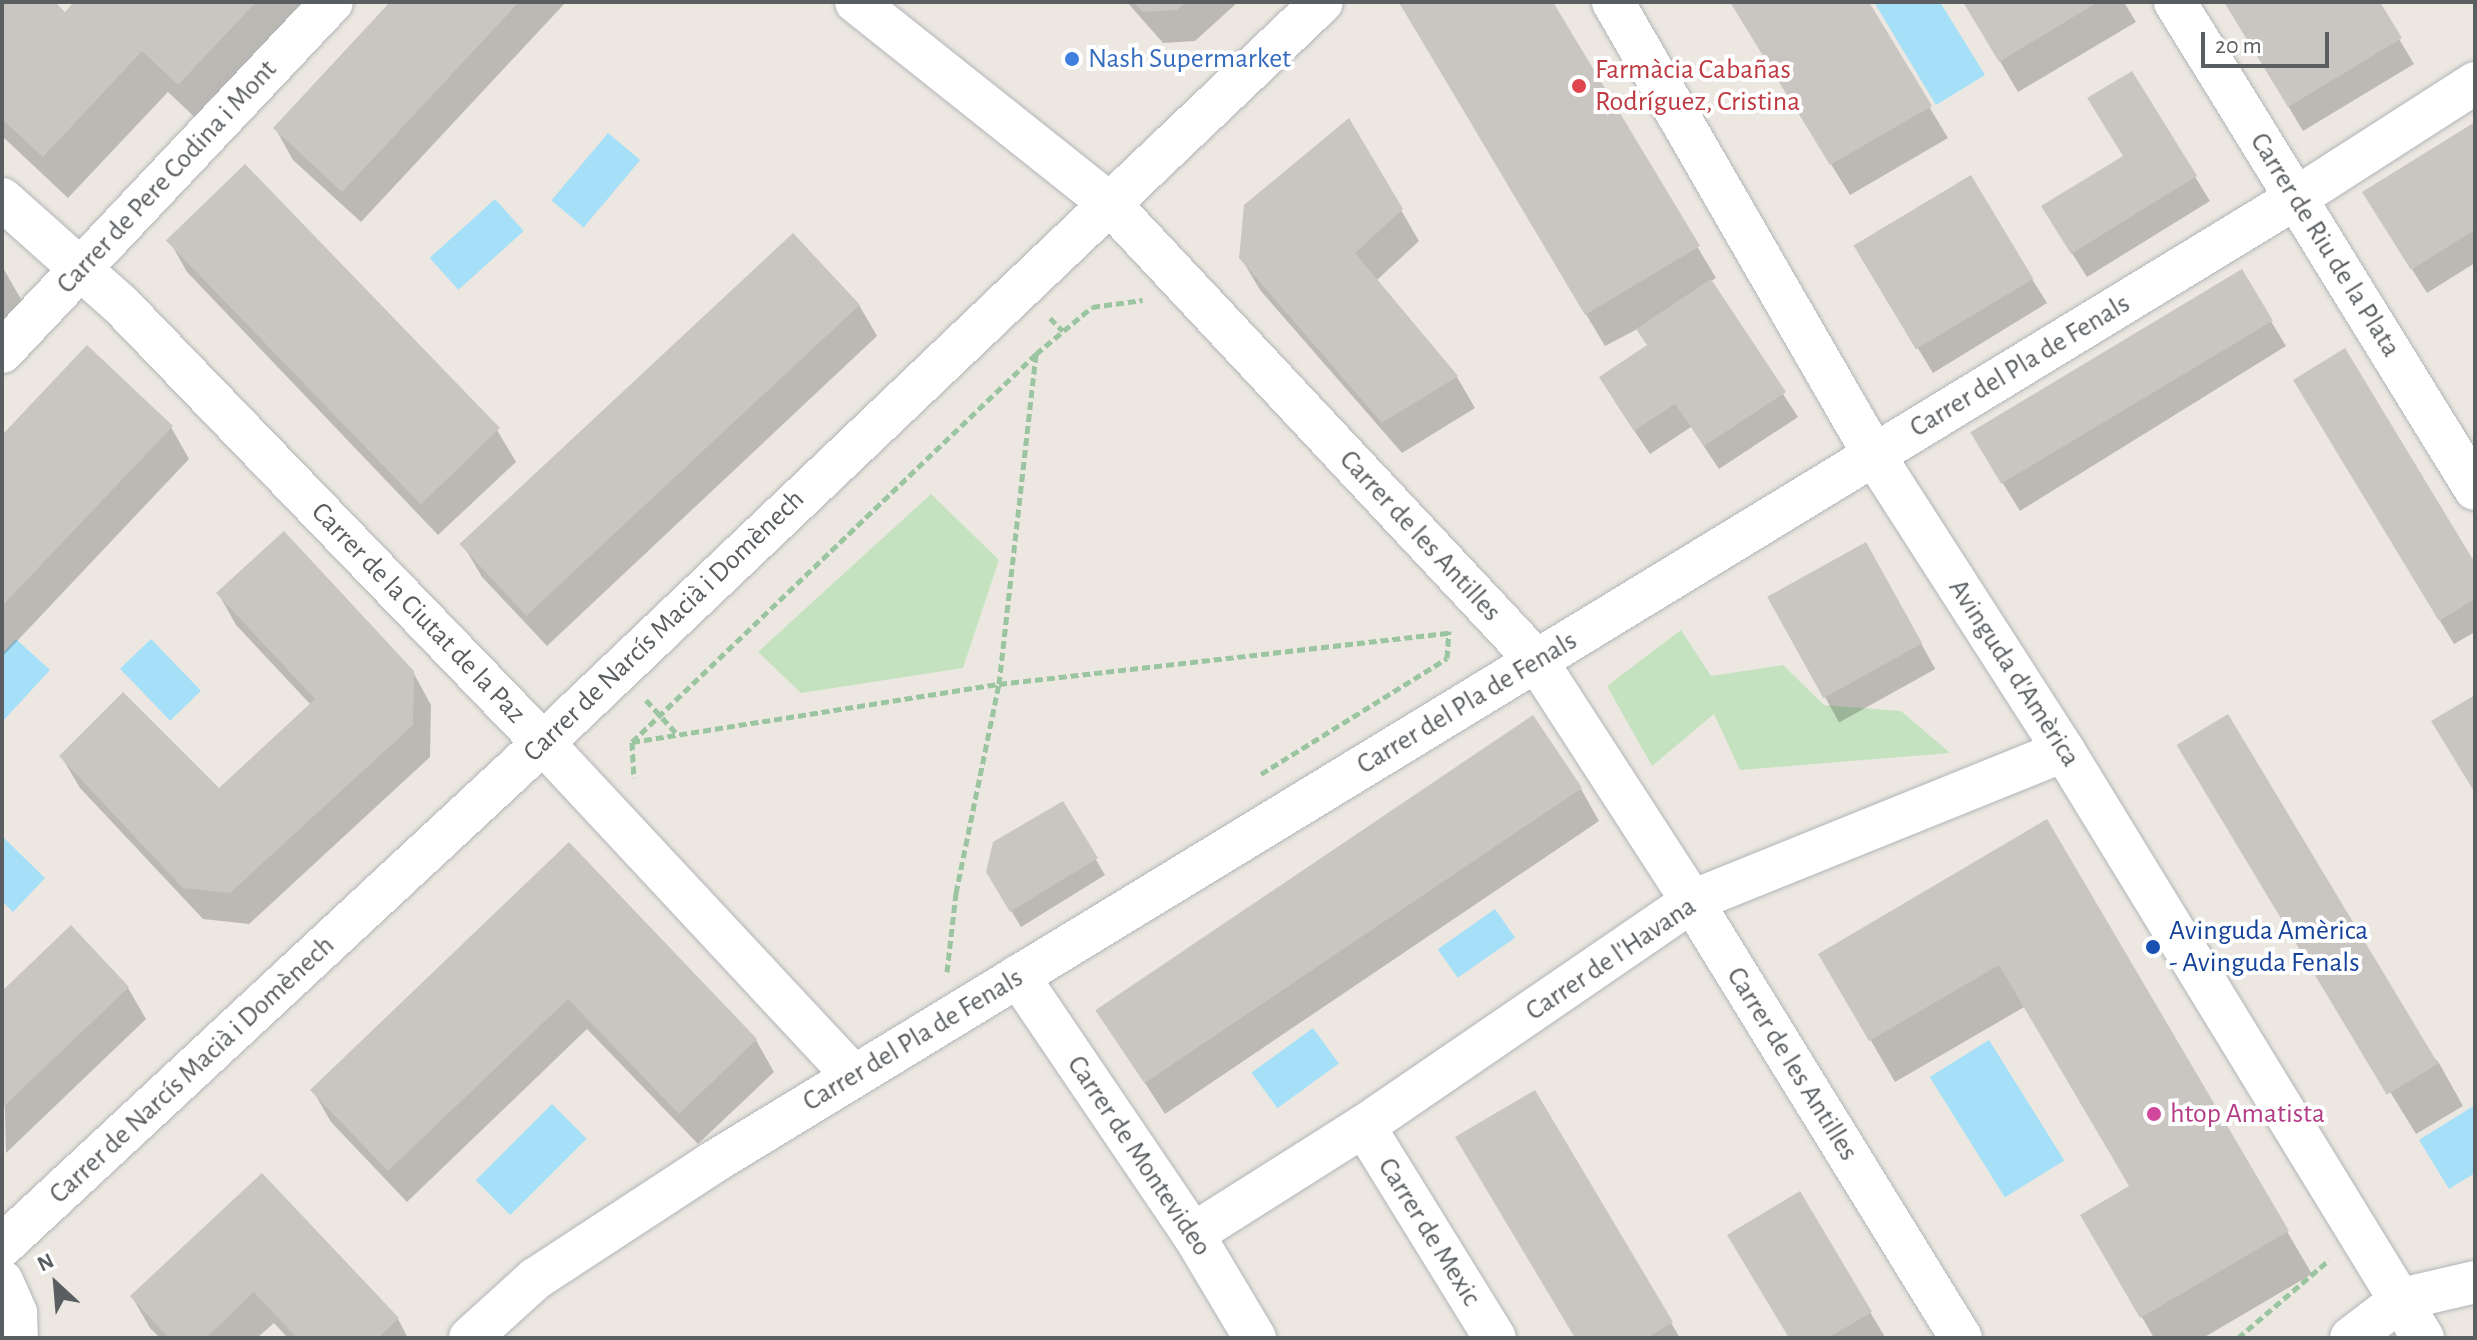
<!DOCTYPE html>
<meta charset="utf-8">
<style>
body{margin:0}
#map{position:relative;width:2477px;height:1340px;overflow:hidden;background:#ece8e1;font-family:"Alegreya Sans",sans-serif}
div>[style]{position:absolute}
.green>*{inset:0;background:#c4e2bf}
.water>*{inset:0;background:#a5e0f8;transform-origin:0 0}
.shadow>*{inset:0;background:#0003;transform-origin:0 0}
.building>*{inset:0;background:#c9c5c0;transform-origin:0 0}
.path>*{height:5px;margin-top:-2.5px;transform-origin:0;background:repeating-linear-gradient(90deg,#9ac5a0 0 8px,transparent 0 12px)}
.roads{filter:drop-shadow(0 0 2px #b2b5b8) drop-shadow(0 0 2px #b2b5b8)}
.street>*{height:42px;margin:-21px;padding:0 21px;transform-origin:21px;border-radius:21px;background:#fff}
.dots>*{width:22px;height:22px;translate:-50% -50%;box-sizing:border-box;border:4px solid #fff;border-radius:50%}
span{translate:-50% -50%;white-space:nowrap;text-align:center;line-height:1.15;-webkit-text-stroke:8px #fff;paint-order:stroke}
.shop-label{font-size:28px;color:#366cbe}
.left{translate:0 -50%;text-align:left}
.health-label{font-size:28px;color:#be3a42}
.street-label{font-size:28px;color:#5a5e61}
.transit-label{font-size:28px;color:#164399}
.hotel-label{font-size:28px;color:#b23c85}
.frame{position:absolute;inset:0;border:4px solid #5a5e61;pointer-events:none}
.north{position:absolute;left:16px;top:1244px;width:80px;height:80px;-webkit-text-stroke:6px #fff;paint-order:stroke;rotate:334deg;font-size:22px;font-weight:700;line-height:32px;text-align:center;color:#5a5e61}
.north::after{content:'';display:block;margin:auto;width:28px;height:36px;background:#5a5e61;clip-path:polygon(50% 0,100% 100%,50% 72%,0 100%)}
.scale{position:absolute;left:2201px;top:32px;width:128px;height:36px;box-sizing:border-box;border:4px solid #5a5e61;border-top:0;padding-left:10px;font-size:24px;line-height:28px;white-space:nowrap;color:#5a5e61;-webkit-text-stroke:6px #fff;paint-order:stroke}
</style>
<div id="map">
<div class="green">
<div style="clip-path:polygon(931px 494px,999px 560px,963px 668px,801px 693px,758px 652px)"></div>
<div style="clip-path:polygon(1681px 630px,1711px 676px,1783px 665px,1824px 705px,1901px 711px,1950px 753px,1740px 770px,1714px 714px,1652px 766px,1607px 686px)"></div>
</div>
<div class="water">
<div style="clip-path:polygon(1874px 2px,1940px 2px,1985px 75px,1936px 105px)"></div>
<div style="left:608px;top:133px;width:42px;height:88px;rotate:40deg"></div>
<div style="left:495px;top:199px;width:43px;height:88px;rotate:48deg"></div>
<div style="clip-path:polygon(16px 639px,50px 670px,2px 722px,2px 654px)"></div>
<div style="left:151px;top:639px;width:72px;height:43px;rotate:46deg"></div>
<div style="clip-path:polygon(2px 836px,45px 878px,13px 912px,2px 901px)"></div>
<div style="left:1495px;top:909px;width:35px;height:70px;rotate:55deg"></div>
<div style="left:1313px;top:1028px;width:44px;height:76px;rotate:54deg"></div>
<div style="left:1989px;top:1040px;width:142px;height:70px;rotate:58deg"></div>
<div style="left:552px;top:1104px;width:49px;height:108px;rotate:45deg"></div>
<div style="clip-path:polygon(2475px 1105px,2475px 1173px,2449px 1189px,2419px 1140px)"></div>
</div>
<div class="shadow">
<div style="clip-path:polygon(2px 2px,52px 2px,65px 14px,77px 2px,304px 2px,204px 126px,168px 92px,68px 198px,2px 136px)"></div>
<div style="clip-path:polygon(393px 2px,566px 2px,361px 222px,293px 160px,275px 128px)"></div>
<div style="clip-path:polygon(1127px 2px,1238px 2px,1195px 41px,1163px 43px)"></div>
<div style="clip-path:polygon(1551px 2px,1716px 278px,1710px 282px,1798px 417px,1719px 469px,1691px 427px,1650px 454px,1615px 402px,1649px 346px,1647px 324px,1605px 346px,1400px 4px)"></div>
<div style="clip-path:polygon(1731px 2px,1866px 2px,1948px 138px,1850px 195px)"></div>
<div style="clip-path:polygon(1965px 2px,2124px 2px,2136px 22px,2018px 92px)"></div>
<div style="clip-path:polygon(2226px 2px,2377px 2px,2414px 64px,2303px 131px)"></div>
<div style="clip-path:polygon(2131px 73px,2210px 201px,2087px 277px,2058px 231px,2124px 157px)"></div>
<div style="clip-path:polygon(2475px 124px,2475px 263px,2427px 293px,2379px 217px)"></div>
<div style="clip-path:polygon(1401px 210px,1419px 241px,1376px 281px,1457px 377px,1475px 408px,1402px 453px,1260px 290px,1241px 258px)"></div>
<div style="clip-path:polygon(169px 240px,497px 430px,516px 462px,438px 535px,187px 272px)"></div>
<div style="clip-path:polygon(2px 266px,22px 301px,2px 323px)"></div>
<div style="clip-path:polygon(1871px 272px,2032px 279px,2047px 303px,1933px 373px)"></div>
<div style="clip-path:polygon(2241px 272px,2286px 346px,2020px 511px,1989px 461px)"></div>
<div style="clip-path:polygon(859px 305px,877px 336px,547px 646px,482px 577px,463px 545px)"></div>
<div style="clip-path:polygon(2310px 405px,2475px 567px,2475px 632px,2454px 644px)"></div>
<div style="clip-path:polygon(171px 427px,189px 459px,2px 657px,2px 438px)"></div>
<div style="left:1866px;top:544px;width:143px;height:110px;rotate:61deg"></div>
<div style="clip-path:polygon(218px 593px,413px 672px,431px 705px,430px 757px,249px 924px,203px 919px,80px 788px,61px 756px,219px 791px,311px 705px,236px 625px)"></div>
<div style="clip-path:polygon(2204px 788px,2439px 1063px,2463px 1106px,2416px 1134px)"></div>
<div style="clip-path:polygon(1581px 789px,1599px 821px,1165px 1114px,1099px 1012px)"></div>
<div style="clip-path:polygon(1063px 804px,1105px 875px,1021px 927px,988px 872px)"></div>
<div style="clip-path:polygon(2047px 822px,2312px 1274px,2203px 1338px,2154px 1338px,2083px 1216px,2132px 1187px,2026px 1006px,1895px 1082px,1821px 955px)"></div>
<div style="clip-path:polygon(569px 845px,756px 1040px,774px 1072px,698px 1144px,587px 1029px,407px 1202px,331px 1122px,313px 1091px)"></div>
<div style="clip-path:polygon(128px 988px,146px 1019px,6px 1153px,2px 994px)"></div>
<div style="clip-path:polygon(1535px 1092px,1680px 1338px,1577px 1338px)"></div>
<div style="clip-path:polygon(262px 1175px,398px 1319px,408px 1338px,288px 1338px,274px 1323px,257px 1338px,160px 1338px,150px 1328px,132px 1297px)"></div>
<div style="clip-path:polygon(1799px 1194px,1885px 1337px,1883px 1338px,1790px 1338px)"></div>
</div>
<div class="building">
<div style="clip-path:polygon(2px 2px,55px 2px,65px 12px,74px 2px,256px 2px,178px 85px,142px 51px,43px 157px,2px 119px)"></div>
<div style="clip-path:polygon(390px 2px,519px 2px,342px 192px,273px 128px)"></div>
<div style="clip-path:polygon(1134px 2px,1186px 2px,1177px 10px,1143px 12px)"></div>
<div style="clip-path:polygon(1399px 2px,1553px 2px,1700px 246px,1585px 315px)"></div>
<div style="clip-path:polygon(1730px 2px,1869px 2px,1932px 106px,1830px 165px)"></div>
<div style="clip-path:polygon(1963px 2px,2098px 2px,1999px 62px)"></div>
<div style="clip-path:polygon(2224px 2px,2380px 2px,2402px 38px,2288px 107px)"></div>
<div style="clip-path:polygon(2132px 71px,2197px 176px,2071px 254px,2041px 206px,2123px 156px,2087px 98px)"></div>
<div style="clip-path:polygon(1349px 118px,1403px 209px,1355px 253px,1458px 376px,1382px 423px,1239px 258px,1244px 205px)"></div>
<div style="clip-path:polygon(2475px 122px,2475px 230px,2411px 270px,2362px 192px)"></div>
<div style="left:245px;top:164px;width:367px;height:110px;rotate:46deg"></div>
<div style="left:1971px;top:175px;width:121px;height:137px;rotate:59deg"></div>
<div style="left:793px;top:233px;width:98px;height:456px;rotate:47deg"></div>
<div style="left:2242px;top:269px;width:60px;height:317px;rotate:59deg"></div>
<div style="clip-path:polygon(1711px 279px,1786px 392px,1704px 446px,1675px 404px,1634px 431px,1599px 377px,1647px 345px,1636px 329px)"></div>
<div style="clip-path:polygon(87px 345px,173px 426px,2px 606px,2px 435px)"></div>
<div style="clip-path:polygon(2345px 348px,2475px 563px,2475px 599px,2439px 621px,2293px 380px)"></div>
<div style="clip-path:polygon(284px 531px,414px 671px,413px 725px,230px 893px,183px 888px,59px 756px,123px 692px,219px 788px,315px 699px,216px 593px)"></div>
<div style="left:1866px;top:542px;width:116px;height:113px;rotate:61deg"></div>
<div style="clip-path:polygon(2475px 695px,2475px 793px,2431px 721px)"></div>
<div style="left:2228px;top:714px;width:408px;height:60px;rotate:59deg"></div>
<div style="left:1533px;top:715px;width:88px;height:528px;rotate:56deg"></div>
<div style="clip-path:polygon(1063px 801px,1098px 858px,1010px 912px,986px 872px,993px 842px)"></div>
<div style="clip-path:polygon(2047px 819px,2289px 1231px,2140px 1318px,2080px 1215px,2129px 1186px,1999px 965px,1869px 1041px,1818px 954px)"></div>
<div style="clip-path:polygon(569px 842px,757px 1039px,679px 1114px,568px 999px,388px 1171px,310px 1090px)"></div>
<div style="clip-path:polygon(71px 925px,129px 987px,2px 1108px,2px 991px)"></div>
<div style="clip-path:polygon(1535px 1090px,1673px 1322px,1647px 1338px,1575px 1338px,1455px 1137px)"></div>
<div style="clip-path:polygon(262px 1173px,399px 1318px,378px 1338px,297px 1338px,254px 1292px,206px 1338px,169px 1338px,130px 1296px)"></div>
<div style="clip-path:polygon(1800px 1191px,1872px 1312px,1828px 1338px,1789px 1338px,1727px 1235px)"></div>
</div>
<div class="path">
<div style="left:1050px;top:318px;width:18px;rotate:45deg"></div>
<div style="left:1036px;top:354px;width:73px;rotate:-40deg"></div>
<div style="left:1092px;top:307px;width:51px;rotate:-7.8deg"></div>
<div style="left:646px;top:700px;width:46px;rotate:47.6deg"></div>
<div style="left:632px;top:742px;width:372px;rotate:-9deg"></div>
<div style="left:999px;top:684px;width:332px;rotate:-83.6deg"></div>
<div style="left:1036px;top:354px;width:560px;rotate:136.16deg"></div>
<div style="left:632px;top:742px;width:36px;rotate:87deg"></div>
<div style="left:1261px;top:774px;width:219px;rotate:-31.9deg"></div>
<div style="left:1447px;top:658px;width:27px;rotate:-86deg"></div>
<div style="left:947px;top:972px;width:80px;rotate:-83.5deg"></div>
<div style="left:956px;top:893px;width:213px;rotate:-78.4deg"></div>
<div style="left:999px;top:684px;width:453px;rotate:-6.5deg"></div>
<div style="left:2238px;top:1338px;width:120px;rotate:-40.6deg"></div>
</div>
<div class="roads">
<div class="street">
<div style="left:856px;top:2px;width:323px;rotate:38.5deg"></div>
<div style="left:1109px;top:203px;width:625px;rotate:46.94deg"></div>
<div style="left:1536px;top:660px;width:287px;rotate:57.1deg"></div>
<div style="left:1692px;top:901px;width:513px;rotate:58.39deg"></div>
<div style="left:1613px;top:2px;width:523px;rotate:60.05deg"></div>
<div style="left:1874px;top:455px;width:352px;rotate:57.3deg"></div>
<div style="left:2064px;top:751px;width:688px;rotate:58.55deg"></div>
<div style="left:2175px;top:2px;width:572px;rotate:58.37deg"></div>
<div style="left:2px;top:199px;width:158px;rotate:41.7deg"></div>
<div style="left:120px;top:304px;width:610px;rotate:46.06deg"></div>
<div style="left:543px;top:743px;width:455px;rotate:47deg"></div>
<div style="left:2px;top:352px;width:481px;rotate:-46.7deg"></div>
<div style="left:1018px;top:976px;width:312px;rotate:55.9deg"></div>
<div style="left:1193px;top:1234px;width:121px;rotate:59.2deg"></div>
<div style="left:1364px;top:1126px;width:249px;rotate:58.3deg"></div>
<div style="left:1193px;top:1234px;width:202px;rotate:-32.3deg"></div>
<div style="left:1364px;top:1126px;width:398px;rotate:-34.4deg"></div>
<div style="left:1692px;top:901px;width:401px;rotate:-22deg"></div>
<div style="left:2px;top:1246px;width:739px;rotate:-42.92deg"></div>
<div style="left:543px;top:743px;width:1075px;rotate:-43.57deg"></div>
<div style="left:2px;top:1281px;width:35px;rotate:66deg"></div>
<div style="left:16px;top:1313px;width:25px;rotate:88deg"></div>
<div style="left:470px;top:1338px;width:88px;rotate:-42.2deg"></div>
<div style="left:535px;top:1279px;width:212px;rotate:-33.2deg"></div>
<div style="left:712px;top:1163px;width:1855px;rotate:-31.35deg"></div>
<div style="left:2296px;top:198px;width:213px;rotate:-32.7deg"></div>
<div style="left:2351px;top:1338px;width:64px;rotate:-37.4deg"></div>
<div style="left:2402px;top:1299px;width:75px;rotate:-13.1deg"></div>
</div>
</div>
<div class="dots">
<div style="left:1072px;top:59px;background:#3f7fe0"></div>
<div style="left:1579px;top:86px;background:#e0444e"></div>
<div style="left:2153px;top:947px;background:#1a4fb4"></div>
<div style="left:2154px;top:1114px;background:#d1479c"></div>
</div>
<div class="shop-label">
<span class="left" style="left:1088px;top:59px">Nash Supermarket</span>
</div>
<div class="health-label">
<span class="left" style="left:1595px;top:86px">Farmàcia Cabañas<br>Rodríguez, Cristina</span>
</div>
<div class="street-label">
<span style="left:167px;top:177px;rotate:-47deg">Carrer de Pere Codina i Mont</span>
<span style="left:2325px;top:245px;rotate:58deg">Carrer de Riu de la Plata</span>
<span style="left:2020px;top:366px;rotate:-31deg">Carrer del Pla de Fenals</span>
<span style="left:1420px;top:536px;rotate:47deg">Carrer de les Antilles</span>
<span style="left:418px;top:613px;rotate:46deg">Carrer de la Ciutat de la Paz</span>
<span style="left:664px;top:626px;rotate:-44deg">Carrer de Narcís Macià i Domènech</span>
<span style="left:2014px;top:673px;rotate:57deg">Avinguda d'Amèrica</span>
<span style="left:1467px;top:703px;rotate:-31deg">Carrer del Pla de Fenals</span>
<span style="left:1611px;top:959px;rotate:-34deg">Carrer de l'Havana</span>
<span style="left:913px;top:1040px;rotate:-31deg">Carrer del Pla de Fenals</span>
<span style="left:1792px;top:1064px;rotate:58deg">Carrer de les Antilles</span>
<span style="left:192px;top:1070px;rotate:-43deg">Carrer de Narcís Macià i Domènech</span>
<span style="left:1139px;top:1156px;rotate:56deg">Carrer de Montevideo</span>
<span style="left:1429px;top:1232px;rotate:58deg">Carrer de Mexic</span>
</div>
<div class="transit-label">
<span class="left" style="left:2169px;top:947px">Avinguda Amèrica<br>- Avinguda Fenals</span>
</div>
<div class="hotel-label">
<span class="left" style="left:2170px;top:1114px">htop Amatista</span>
</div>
<div class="frame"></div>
<div class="north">N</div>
<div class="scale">20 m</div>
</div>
